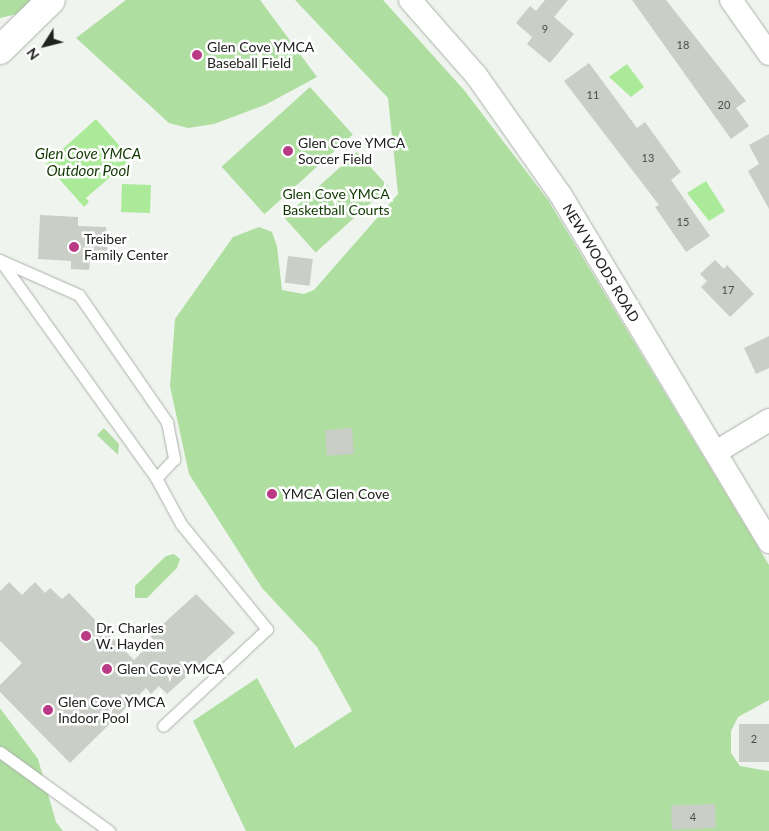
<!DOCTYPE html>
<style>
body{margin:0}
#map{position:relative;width:769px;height:831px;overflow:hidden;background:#eff5ee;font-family:Lato,sans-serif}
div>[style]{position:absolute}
.green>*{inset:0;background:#afdea1;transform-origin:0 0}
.water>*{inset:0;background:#abea98;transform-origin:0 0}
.building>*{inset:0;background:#c9cec7;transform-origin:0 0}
.roads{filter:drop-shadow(0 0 1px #aab0a9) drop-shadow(0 0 1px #aab0a9)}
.lane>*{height:11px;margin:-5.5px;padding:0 5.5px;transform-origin:5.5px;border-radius:5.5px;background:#fff}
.street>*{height:22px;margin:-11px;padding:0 11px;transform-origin:11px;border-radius:11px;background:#fff}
.secondary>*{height:28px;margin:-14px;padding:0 14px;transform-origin:14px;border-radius:14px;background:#fff}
.dots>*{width:14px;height:14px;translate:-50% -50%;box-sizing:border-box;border:2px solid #fff;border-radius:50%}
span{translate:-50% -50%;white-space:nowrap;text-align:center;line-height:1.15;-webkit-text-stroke:5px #fff;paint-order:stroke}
.number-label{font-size:11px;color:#4a4d49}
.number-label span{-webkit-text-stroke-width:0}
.poi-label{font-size:14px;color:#20221f}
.left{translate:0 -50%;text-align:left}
.park-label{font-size:14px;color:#0f3800}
.street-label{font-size:14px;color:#20221f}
.water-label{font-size:15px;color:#103800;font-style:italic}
.north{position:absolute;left:20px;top:20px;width:50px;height:50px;-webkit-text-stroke:4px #fff;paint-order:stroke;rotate:234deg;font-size:14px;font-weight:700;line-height:20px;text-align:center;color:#20221f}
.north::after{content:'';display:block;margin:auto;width:18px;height:22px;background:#20221f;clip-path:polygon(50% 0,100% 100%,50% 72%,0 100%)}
</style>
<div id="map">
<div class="green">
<div style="clip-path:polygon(0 0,31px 0,17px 14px,0 18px)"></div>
<div style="clip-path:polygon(126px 0,260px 0,317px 77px,265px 105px,214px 124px,188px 128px,169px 123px,76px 38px)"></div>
<div style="clip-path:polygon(295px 0,383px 0,464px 90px,548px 200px,769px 565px,769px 700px,738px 717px,731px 731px,731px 753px,740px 766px,769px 771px,769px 831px,246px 831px,193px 721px,257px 678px,295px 748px,352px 711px,317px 647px,262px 588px,189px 474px,170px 386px,175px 319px,233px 237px,259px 227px,272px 232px,277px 246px,282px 290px,304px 294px,314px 290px,398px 194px,388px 98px)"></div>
<div style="left:310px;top:87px;width:64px;height:119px;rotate:48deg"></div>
<div style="left:357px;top:152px;width:47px;height:98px;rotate:48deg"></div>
<div style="clip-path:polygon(104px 428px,119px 444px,118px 455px,97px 435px)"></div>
<div style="clip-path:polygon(174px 554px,180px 559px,177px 568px,147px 598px,135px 598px,135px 586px,166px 556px)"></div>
<div style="clip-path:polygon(0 708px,38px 759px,56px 822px,63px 831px,0 831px)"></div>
</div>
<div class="water">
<div style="clip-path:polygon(627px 64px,644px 87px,631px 97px,609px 77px)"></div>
<div style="clip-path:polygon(96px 119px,131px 159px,86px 198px,89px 202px,84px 207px,46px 164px)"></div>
<div style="clip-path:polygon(706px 181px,725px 211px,709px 221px,687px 193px)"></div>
<div style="left:122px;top:184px;width:29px;height:28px;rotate:2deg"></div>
</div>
<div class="building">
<div style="clip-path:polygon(545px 0,568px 0,554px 17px,574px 34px,550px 63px,527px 44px,532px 37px,516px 23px,530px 6px,536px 11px)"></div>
<div style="clip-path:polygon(632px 0,666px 0,746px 101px,736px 108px,749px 126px,731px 139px)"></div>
<div style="clip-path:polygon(589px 63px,637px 128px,645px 122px,681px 172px,671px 180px,710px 236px,686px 252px,655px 207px,659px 205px,564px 81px)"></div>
<div style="clip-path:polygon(769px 134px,769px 209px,748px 171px,759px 164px,749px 145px)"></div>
<div style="clip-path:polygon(40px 215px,78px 217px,78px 226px,106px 227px,108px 262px,90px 261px,89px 270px,71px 269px,71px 261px,38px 259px)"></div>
<div style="left:288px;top:256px;width:25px;height:27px;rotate:7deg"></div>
<div style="clip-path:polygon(715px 260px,724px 269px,727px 265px,754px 294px,730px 317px,701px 287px,707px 281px,700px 274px)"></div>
<div style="clip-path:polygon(769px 336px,769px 368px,756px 374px,744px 348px)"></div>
<div style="left:352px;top:428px;width:26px;height:27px;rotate:86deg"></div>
<div style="clip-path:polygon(9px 582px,22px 595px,35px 582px,45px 593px,50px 588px,62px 599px,69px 593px,134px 660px,154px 640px,150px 636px,196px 594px,235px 633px,167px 694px,159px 686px,151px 694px,146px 688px,70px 763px,0 692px,0 685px,22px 663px,0 641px,0 591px)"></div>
<div style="left:739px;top:724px;width:30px;height:38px"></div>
<div style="left:715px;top:804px;width:24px;height:44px;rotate:88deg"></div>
</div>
<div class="roads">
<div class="lane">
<div style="left:0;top:260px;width:268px;rotate:54.4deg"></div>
<div style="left:156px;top:478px;width:52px;rotate:61.5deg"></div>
<div style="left:181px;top:524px;width:136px;rotate:50.7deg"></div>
<div style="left:267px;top:629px;width:142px;rotate:137deg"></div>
<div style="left:2px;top:261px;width:84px;rotate:23.8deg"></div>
<div style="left:79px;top:295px;width:155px;rotate:55.3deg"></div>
<div style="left:167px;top:422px;width:38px;rotate:79deg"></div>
<div style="left:174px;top:459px;width:26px;rotate:133deg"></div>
<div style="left:0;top:752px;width:135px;rotate:35.9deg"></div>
</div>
<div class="street">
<div style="left:410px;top:0;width:100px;rotate:48.7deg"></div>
<div style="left:476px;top:75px;width:146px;rotate:54.8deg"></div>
<div style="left:560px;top:194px;width:406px;rotate:59deg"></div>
<div style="left:731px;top:0;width:66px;rotate:54.9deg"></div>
<div style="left:716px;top:452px;width:62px;rotate:-31.1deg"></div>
</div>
<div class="secondary">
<div style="left:0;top:50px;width:71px;rotate:-44.4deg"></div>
</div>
</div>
<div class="dots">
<div style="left:197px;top:55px;background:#bb3a85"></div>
<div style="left:288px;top:151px;background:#bb3a85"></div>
<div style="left:74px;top:247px;background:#bb3a85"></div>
<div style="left:272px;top:494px;background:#bb3a85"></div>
<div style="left:86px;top:636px;background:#bb3a85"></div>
<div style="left:107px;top:669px;background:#bb3a85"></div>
<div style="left:48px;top:710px;background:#bb3a85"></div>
</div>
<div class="number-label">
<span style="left:545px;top:29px">9</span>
<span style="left:683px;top:45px">18</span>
<span style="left:593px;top:95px">11</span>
<span style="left:724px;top:105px">20</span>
<span style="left:648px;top:158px">13</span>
<span style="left:683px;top:222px">15</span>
<span style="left:728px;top:290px">17</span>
<span style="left:754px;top:739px">2</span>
<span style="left:693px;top:817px">4</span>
</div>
<div class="poi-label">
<span class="left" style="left:207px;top:55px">Glen Cove YMCA<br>Baseball Field</span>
<span class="left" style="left:298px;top:151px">Glen Cove YMCA<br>Soccer Field</span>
<span class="left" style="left:84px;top:247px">Treiber<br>Family Center</span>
<span class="left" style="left:282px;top:494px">YMCA Glen Cove</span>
<span class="left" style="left:96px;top:636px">Dr. Charles<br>W. Hayden</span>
<span class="left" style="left:117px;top:669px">Glen Cove YMCA</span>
<span class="left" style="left:58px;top:710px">Glen Cove YMCA<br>Indoor Pool</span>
</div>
<div class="park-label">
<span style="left:336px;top:202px">Glen Cove YMCA<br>Basketball Courts</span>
</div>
<div class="street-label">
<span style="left:601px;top:263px;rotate:59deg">NEW WOODS ROAD</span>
</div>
<div class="water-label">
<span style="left:88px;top:162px">Glen Cove YMCA<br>Outdoor Pool</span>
</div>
<div class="north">N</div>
</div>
